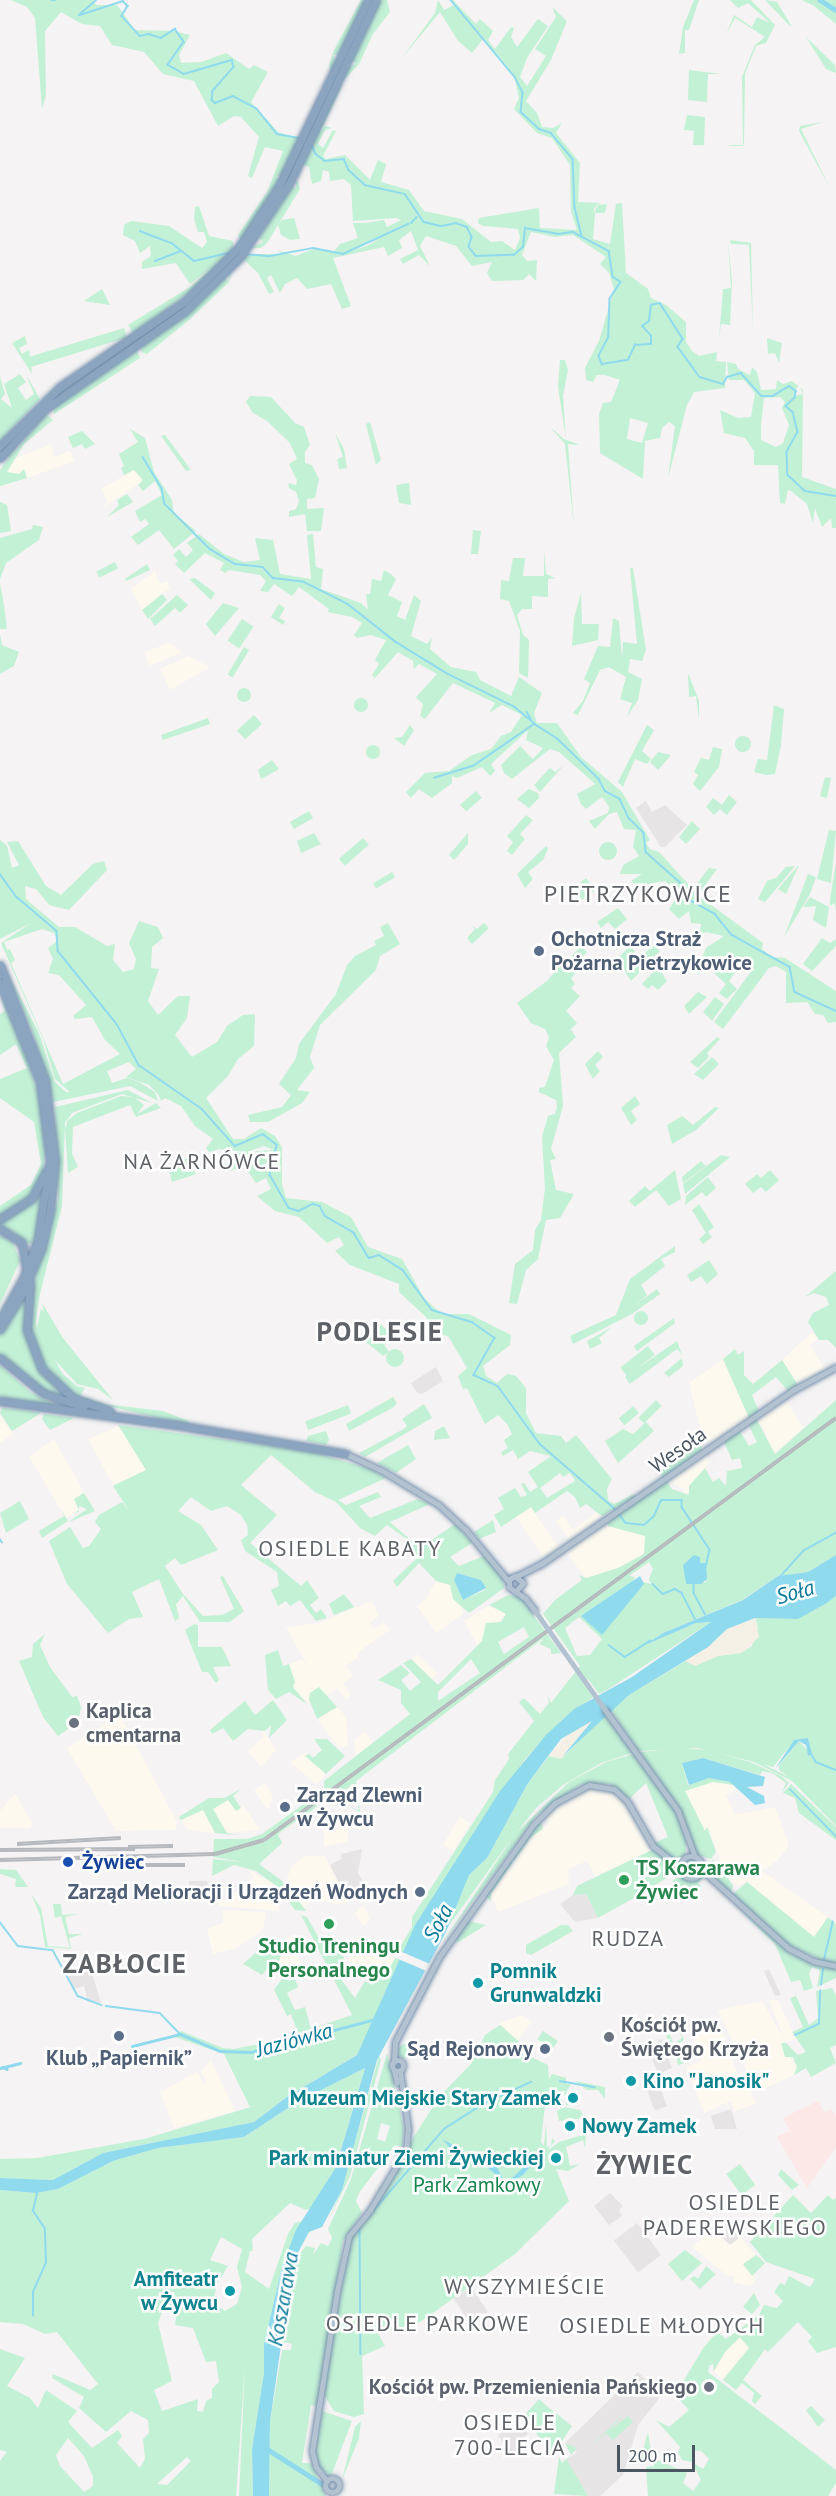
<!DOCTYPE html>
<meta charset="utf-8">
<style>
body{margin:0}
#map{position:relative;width:836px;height:2496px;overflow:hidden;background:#f5f3f3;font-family:"PT Sans",sans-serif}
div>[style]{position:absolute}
.commercial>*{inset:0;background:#fdf9ef;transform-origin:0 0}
.education>*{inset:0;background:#e6e4e5;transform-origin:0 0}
.medical>*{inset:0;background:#fce8e6}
.green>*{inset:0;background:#c3f1d5;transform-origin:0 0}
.round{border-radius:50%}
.sand>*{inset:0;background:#f5f0e5}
.water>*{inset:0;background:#90daee}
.pier>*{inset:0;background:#f5f3f3;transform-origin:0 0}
.stream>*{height:1.5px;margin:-0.75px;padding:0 0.75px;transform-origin:0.75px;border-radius:0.75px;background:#90daee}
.canal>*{height:3px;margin:-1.5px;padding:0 1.5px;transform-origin:1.5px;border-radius:1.5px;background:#90daee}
.river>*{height:4.5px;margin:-2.25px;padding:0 2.25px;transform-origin:2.25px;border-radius:2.25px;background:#90daee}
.roads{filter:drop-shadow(0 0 2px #7690ad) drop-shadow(0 0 2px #7690ad)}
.major>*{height:5px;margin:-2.5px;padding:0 2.5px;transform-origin:2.5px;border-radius:2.5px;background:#b3c2d1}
.major>.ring{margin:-2.5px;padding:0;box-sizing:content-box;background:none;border:5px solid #b3c2d1;border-radius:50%}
.highway>*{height:7px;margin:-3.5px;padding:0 3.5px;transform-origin:3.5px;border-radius:3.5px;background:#8ba5c1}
.rail>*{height:4px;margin-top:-2px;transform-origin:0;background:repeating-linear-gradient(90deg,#fff 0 4.5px,#b5b8bd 0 9px);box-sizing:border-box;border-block:2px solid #b5b8bd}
.major-bridge>*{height:5px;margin:-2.5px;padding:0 2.5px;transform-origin:2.5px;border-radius:2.5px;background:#b3c2d1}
.dots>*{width:16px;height:16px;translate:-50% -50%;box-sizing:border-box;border:3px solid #fff;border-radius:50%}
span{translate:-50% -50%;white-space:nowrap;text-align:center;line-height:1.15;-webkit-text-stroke:5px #fff;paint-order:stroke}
.service-label{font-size:21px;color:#4e5e75;font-weight:700}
.left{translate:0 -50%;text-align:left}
.right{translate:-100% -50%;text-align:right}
.street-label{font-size:21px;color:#4a5661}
.worship-label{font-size:21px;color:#5b616d;font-weight:700}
.transit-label{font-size:21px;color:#164399;font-weight:700}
.leisure-label{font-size:21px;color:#27864d;font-weight:700}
.culture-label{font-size:21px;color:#0d838f;font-weight:700}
.park-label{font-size:21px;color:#17864f}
.neighbourhood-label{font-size:22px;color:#5f6368;letter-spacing:1.5px}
.water-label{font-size:22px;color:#0c7c9b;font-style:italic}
.quarter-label{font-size:24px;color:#5f6368;letter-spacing:1.5px}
.district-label{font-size:27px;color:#5f6368;font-weight:700;letter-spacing:1.5px}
.scale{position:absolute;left:617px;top:2445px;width:78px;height:27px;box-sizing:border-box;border:3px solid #4a5661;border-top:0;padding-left:8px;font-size:18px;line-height:21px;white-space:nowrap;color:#4a5661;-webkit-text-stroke:4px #fff;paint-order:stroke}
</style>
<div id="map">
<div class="commercial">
<div style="clip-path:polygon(51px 444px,54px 457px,19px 474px,7px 473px,14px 459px)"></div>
<div style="clip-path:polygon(70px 451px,75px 461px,27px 478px,25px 469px)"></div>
<div style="clip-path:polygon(134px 470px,143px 481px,98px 511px,108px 502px,101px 489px)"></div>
<div style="clip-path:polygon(155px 571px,160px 584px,167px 581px,170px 588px,142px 610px,131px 589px)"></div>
<div style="clip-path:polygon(169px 643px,182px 652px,149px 666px,145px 652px)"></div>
<div style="clip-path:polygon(188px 656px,210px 667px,170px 690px,160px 669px)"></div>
<div style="clip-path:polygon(812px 1332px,817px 1339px,810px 1346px,826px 1370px,798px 1385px,782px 1360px)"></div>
<div style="clip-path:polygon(723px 1359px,749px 1418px,709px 1445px,699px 1424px,689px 1383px)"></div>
<div style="clip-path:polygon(784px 1397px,802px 1426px,806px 1425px,774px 1454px,762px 1425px,748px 1424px)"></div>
<div style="clip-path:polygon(0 1415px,13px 1434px,0 1443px)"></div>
<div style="clip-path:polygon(118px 1426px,123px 1428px,146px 1470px,113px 1485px,88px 1439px)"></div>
<div style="clip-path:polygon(54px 1439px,84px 1492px,74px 1499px,79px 1510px,66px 1518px,29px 1457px)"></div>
<div style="clip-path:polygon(676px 1445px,682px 1455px,661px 1472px,658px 1467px,663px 1462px,661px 1458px)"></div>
<div style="clip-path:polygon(706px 1454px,709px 1462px,685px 1496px,683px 1488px,671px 1482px,672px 1477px)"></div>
<div style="left:531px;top:1507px;width:50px;height:18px;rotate:56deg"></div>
<div style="clip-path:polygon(597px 1512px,602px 1516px,570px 1541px,556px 1521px,563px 1516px,573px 1530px)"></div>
<div style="clip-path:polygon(603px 1526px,634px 1530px,645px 1536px,644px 1554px,618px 1568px,586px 1578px,566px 1552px)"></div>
<div style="clip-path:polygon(437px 1579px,450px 1585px,464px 1613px,436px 1633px,417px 1606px,425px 1600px)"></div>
<div style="clip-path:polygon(371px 1601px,379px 1615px,370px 1623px,374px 1629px,384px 1622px,390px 1630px,360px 1651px,357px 1658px,346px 1666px,353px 1676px,343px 1684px,351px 1694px,347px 1700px,337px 1688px,324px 1697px,319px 1688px,309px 1693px,309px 1704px,292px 1686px,295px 1682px,289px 1664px,302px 1659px,310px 1670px,286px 1627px,319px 1623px)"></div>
<div style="clip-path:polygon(489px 1605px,506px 1614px,495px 1625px,486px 1624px,482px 1641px,477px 1645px,464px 1621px)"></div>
<div style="left:417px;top:1654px;width:28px;height:8px;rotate:45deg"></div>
<div style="clip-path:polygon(337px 1707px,346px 1717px,348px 1745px,339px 1748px,317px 1719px)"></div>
<div style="clip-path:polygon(116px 1718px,122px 1719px,176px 1820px,176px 1830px,116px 1831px,67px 1748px)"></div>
<div style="clip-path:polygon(262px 1728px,276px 1750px,261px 1767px,248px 1751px,263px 1737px)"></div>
<div style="clip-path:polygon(365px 1732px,373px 1743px,356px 1755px,354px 1740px)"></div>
<div style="clip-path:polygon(305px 1753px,326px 1774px,317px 1785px,290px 1762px)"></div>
<div style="clip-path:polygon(713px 1782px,734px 1785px,736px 1790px,726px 1795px,735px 1815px,775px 1807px,789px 1845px,778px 1860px,762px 1871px,828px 1917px,814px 1937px,746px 1881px,737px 1886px,725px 1873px,708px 1827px,705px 1832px,685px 1791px)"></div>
<div style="clip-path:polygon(265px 1783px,273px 1797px,268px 1810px,254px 1790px)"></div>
<div style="clip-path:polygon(592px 1787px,612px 1791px,623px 1799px,652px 1850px,595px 1876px,587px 1861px,568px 1869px,569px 1884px,498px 1912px,491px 1894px,531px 1837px,548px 1824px,545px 1816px,580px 1790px)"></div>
<div style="clip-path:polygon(15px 1794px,33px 1824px,29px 1828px,0 1828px,0 1811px)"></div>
<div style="clip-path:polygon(228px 1800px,236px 1811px,244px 1806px,260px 1830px,227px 1833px,213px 1809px)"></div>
<div style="clip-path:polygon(203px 1809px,215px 1831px,215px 1833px,188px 1830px,181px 1820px)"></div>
<div style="clip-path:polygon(346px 1812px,356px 1819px,359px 1827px,350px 1830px,348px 1825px,348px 1841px,324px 1847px,324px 1829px,341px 1828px)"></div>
<div style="clip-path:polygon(460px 1816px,470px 1824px,454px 1850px,443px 1845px)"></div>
<div style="clip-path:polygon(304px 1856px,325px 1856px,348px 1902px,337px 1905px,315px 1898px,303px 1908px,285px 1883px,292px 1866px)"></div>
<div style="clip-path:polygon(248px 1869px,278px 1887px,279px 1911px,219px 1906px,218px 1901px,227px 1899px,254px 1878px)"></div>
<div style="clip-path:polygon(363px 1905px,370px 1918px,364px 1926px,355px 1914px)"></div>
<div style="clip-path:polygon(223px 1910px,266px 1912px,264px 1925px,260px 1932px,236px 1948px,213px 1954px,207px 1929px,223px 1923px)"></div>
<div style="clip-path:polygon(293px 1935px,301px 1965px,288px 1970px,283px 1977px,275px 1971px,287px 1937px)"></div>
<div style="clip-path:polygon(358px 1937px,378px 1948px,374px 1957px,380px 1950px,395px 1958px,384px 1980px,371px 1968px,368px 1973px,359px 1972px,348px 1960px)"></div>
<div style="clip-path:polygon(769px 2000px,778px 2000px,796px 2039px,781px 2043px,797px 2067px,794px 2075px,757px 2092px,718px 2010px,762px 2001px,784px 2039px)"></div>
<div style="clip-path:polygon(522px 2015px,532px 2022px,517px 2041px,499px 2023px)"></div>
<div style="clip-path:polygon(720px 2026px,740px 2081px,745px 2079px,756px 2104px,735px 2111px,731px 2101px,704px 2113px,686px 2067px,702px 2060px,692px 2036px)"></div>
<div style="clip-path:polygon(211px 2060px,235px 2111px,174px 2128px,160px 2092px,197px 2072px,204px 2084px,207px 2083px,201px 2072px)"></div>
<div style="clip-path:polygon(713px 2229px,730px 2245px,740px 2237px,756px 2255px,743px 2265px,755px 2279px,751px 2286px,734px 2282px,734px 2275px,729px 2277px,692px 2247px)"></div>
<div style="clip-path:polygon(739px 2337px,749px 2348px,722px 2380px,714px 2371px,725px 2352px)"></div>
</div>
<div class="education">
<div style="clip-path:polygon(646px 801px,652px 812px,665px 805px,687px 825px,665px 847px,661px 847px,636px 808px)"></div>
<div style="clip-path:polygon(436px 1367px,443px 1381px,422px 1394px,417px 1393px,411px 1383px)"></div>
<div style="clip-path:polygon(362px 1849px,358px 1873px,367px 1888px,363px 1896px,348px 1901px,330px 1865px,342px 1859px,341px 1854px)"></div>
<div style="clip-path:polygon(189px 1881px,207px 1881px,214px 1902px,188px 1900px)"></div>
<div style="clip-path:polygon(586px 1894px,598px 1918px,575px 1922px,560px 1904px,573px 1895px)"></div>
<div style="clip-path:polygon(769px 1969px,781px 1995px,775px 1996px,764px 1971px)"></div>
<div style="clip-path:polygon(78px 1970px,91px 1970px,101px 2003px,88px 2002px,84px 1986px,74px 1989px,68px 1977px)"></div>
<div style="clip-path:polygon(662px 2039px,672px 2068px,658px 2074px,648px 2047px)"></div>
<div style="left:657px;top:2080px;width:28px;height:13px;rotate:69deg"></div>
<div style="clip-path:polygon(731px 2109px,737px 2129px,715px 2129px,711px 2116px)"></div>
<div style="clip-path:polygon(610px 2193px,623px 2206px,619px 2210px,622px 2216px,609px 2225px,594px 2206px)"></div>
<div style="clip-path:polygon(724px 2220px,740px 2237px,730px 2245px,713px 2229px)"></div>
<div style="left:637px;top:2223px;width:40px;height:29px;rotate:53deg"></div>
<div style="left:471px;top:2287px;width:30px;height:21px;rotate:56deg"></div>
<div style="clip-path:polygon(638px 2372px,659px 2393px,658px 2400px,638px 2425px,623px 2475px,600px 2496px,588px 2496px,566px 2460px,577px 2452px,565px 2443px)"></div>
<div style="clip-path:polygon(509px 2427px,515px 2433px,523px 2427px,528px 2434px,519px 2440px,524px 2447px,513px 2456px,498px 2435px)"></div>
</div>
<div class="medical">
<div style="clip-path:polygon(818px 2101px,824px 2112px,831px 2109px,836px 2115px,836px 2147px,807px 2188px,777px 2137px,790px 2131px,783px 2118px)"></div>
</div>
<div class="green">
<div style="clip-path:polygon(11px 0,93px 0,96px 5px,117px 5px,135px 30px,174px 31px,190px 35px,179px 55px,181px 63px,201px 62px,226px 53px,249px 69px,254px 65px,268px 72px,251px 102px,278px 132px,300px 139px,283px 174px,276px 177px,280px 180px,241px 240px,238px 235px,267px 192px,283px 151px,265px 147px,252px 178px,248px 176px,259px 137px,241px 117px,234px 116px,218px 126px,194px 81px,163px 74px,144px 52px,112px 45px,100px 26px,82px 24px,61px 12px,45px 31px,46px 95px,42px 109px,35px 18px,27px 7px)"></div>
<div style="clip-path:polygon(361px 0,365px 0,339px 55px,333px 55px,336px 62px,331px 73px,329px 65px,334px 50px)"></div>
<div style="clip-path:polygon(379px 0,387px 0,390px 12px,373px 34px,359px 64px,342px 82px,348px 67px,356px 64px,351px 60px)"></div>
<div style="clip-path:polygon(evenodd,438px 0,444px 10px,454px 5px,449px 0,453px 0,476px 24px,480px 19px,493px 31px,488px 40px,495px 49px,511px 27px,514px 28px,511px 37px,517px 47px,538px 19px,548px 26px,527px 58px,520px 77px,527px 86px,546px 56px,535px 49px,556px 17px,552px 7px,567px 21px,551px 60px,526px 101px,537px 113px,542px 127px,553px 128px,562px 123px,556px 133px,580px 163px,578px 202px,602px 203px,598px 204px,594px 209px,594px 213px,598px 205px,607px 204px,605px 213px,595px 213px,593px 239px,610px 244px,616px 204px,622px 203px,626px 273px,648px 289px,651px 298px,666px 305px,686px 322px,686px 342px,692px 351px,699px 356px,717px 352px,716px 361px,726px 362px,725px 388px,694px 392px,687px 405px,668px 478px,675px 426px,669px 422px,662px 428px,660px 438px,645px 441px,643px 479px,600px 453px,599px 414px,603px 403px,611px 402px,620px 380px,605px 375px,597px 375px,593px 382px,586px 380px,585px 368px,599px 341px,614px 289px,609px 273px,600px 264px,606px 257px,573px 235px,555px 237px,531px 232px,522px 255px,527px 261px,537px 260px,536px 281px,529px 274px,523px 280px,492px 281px,487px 273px,492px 262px,472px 266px,456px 246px,426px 236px,420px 246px,430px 266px,419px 255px,403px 264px,400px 259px,418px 250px,411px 231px,399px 240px,402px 248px,388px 256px,384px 247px,333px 258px,351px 306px,342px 309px,331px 284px,307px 289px,297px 278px,285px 284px,280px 293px,271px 275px,267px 278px,274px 292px,269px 294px,258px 273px,243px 259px,246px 254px,283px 254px,277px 250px,296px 256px,313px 249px,343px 254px,366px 246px,382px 238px,343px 253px,334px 251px,340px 244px,358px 238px,353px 223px,365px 223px,384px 220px,387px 227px,401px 220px,396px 218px,353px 221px,351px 185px,344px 179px,330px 181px,329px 172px,323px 170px,321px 181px,312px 184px,309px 167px,302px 164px,340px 83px,342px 87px,320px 132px,325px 126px,332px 128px,325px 130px,318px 144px,323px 148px,333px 130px,336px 131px,323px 156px,326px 159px,345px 155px,370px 180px,378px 160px,386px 164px,381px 182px,409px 190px,424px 211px,462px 219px,491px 242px,502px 241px,515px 250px,520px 238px,518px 229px,483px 226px,478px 223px,479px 218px,539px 208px,540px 228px,577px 230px,571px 212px,570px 165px,552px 138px,537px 133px,514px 109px,519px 98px,514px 75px,487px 40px,508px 68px,483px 39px,472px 53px,458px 41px,440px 12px,402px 58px,435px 13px,438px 0,630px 418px,648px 423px,642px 443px,627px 439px,630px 418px)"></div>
<div style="clip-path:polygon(694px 0,699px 0,689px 30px,685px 30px,685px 53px,679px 54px,683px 27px)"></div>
<div style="clip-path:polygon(730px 0,751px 0,775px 25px,766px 43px,756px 46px,745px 74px,744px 144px,743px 146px,733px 146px,726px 145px,743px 145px,742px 77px,755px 45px,765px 37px,735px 18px,726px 35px,734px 15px,752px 27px,757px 17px,770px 23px,748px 3px,738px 8px)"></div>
<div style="clip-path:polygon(765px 0,777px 2px,792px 27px,788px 24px)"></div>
<div style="clip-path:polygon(802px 0,836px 0,836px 24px,814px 6px)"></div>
<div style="clip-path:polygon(806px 37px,835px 65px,836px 73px,826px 69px)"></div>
<div style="clip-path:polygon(689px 70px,721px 74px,708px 74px,707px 102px,688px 100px)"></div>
<div style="clip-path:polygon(687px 115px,705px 117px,704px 145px,693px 145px,694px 131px,684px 130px)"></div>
<div style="clip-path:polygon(823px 122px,801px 129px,831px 190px,799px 131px,800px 126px)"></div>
<div style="clip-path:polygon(296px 181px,298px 182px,300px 189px,267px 243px,261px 248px,251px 248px,263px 242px,259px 238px,291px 187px,296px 188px)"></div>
<div style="clip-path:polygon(199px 206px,209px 236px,233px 241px,233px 250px,200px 284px,134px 334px,128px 325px,190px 287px,217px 263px,190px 284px,176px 263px,142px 269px,142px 262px,151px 256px,150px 246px,140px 253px,135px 241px,123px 235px,124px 225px,131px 221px,169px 226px,202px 248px,207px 242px,204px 232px,198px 232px,194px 219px,195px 207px)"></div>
<div style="clip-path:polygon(294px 218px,300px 239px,290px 240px,281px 235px,278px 225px,282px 220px)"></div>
<div style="clip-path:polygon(728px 239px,732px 282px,730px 325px,721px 324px,719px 338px,723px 289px,731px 288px)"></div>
<div style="clip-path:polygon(730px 240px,751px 243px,753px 331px,749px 245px,731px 244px)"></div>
<div style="clip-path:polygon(230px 273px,231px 276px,228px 283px,189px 320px,147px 354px,143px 353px,139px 346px,187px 314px,225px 278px,228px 281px)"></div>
<div style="clip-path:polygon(217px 274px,221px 276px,197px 299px,56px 398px,0 453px,0 448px,47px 400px,182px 306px)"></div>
<div style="clip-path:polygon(102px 289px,110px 305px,84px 301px)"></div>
<div style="left:124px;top:328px;width:10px;height:103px;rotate:73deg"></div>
<div style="clip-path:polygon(25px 336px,27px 344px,19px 348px,22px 354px,29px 350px,32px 374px,12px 343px)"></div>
<div style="clip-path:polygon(767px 338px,782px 343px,779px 363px,775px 353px,768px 354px)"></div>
<div style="clip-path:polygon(136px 348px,140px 358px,54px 414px,53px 407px)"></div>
<div style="clip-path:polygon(560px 360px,565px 360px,568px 370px,563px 396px,566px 439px,558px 387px)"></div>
<div style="clip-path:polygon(evenodd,727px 362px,736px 364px,738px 369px,750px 375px,752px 367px,757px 372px,761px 390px,776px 389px,777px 380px,783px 384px,792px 381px,798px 386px,793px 396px,803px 394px,800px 387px,803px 390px,802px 477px,836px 489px,836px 528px,832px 528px,831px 518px,822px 527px,815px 508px,813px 523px,807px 504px,791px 491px,788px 490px,785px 504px,780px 503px,778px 465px,754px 465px,754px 451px,745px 438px,724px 433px,720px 410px,738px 418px,751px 417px,755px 393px,744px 380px,729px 380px,727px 362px,780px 397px,785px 402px,782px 408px,789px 425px,783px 443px,776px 447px,761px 440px,761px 426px,764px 398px,780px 397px)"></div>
<div style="clip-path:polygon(20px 374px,26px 382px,18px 388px,26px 400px,34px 394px,26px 374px,40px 399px,0 441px,0 376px,5px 394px,1px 399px,12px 408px,4px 384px)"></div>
<div style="clip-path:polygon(250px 396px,271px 397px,295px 423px,304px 427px,310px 445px,305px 452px,305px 463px,312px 465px,319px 479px,315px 498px,307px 499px,307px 509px,324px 508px,321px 531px,307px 531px,305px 514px,289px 517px,289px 511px,296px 509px,299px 501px,296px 492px,289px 488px,288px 483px,296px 485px,297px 480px,289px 464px,297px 459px,290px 443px,267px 421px,253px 413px,246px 402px)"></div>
<div style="clip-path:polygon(46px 414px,53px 420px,24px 444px,7px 472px,19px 474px,24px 469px,27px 478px,0 486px,0 470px,9px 458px,6px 454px,22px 437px,11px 456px)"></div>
<div style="clip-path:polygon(370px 422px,381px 460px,376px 465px,366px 424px)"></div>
<div style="clip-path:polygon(550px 427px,564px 439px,580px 445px,568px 444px,574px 527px,565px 444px)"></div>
<div style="clip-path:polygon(130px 429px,145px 438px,154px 472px,172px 500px,174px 513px,196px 531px,174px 549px,159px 530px,138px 545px,131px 537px,149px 524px,145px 519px,140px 522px,135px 511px,162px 495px,155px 481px,143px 491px,138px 485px,143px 480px,134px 470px,124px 475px,121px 468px,124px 466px,119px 454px,138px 442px)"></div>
<div style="clip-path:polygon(82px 431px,95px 444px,85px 449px,82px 444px,73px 448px,68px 437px)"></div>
<div style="clip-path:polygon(335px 433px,344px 449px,347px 468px,339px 469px,337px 459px,343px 457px)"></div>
<div style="clip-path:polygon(165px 435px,191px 470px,186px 471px,161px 436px)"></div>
<div style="clip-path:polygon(409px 483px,411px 505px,399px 503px,396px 485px)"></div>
<div style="clip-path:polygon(127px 494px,133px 502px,107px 517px,119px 505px,117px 500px)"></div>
<div style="clip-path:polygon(0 502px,7px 505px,11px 531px,0 533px)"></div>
<div style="clip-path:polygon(33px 525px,43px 527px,39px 540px,6px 563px,0 579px,0 538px,32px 529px)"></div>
<div style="clip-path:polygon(473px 530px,481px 531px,478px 554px,471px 554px)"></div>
<div style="clip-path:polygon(199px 534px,224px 554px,244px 562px,260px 560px,255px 538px,273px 540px,280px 574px,311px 579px,307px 535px,313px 534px,316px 567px,323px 569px,321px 589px,361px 603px,368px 610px,366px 594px,370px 594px,372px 579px,381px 581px,384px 570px,391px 574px,396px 579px,388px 595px,402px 602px,397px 616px,405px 620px,414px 595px,421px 601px,411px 636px,427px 644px,432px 638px,430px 649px,451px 667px,476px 672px,480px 680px,511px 696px,519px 677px,542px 693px,534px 713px,537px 723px,557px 723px,581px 757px,622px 792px,650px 840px,646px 843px,650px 849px,659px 852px,699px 896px,763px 943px,762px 949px,772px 957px,785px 958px,836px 991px,836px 1022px,828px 1023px,823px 1015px,815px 1014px,807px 1002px,786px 1003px,786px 972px,776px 966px,769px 968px,723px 1029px,714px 1022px,753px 969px,742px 962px,729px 981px,737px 989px,727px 999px,719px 993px,726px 984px,714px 973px,726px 958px,720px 956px,698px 974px,696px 972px,706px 948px,724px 936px,706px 932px,699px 936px,701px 924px,691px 923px,689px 911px,679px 919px,669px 909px,675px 900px,673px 889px,665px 881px,637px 886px,631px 881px,642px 874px,620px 874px,623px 865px,639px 856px,633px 847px,636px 830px,624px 829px,617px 812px,609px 814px,595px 829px,589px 821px,608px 813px,609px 807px,602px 797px,586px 809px,581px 804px,577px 794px,595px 784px,559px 752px,550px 749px,512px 779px,504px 773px,501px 765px,520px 746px,533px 759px,543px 748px,526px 740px,528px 730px,491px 764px,495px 771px,490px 776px,482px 767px,457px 778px,452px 776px,452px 783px,432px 798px,419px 789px,411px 798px,406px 792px,425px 773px,449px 771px,472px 755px,491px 749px,501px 736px,511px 732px,522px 715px,502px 705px,489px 713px,495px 703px,453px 683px,425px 719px,420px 716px,423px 704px,416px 697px,437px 674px,419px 664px,414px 669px,413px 661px,398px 652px,375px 678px,372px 675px,379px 664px,375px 660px,386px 640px,370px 635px,357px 638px,354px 635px,362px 623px,352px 617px,328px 612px,329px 609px,299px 587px,292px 596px,274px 584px,268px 592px,260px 591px,266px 581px,260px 575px,229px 570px,225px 573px,220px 570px,224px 563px,205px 553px,184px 573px,175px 564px,178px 561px,173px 555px,179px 549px,186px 557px,193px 550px,187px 543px)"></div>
<div style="clip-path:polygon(544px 550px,546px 574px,555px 578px,548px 579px,548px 597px,532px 596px,532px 609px,522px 609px,517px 615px,523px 635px,529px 640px,528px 678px,519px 673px,520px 631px,509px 601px,500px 599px,501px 580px,509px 581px,513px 558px,525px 558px,523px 576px,544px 576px)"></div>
<div style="left:115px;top:562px;width:7px;height:21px;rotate:63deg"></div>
<div style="clip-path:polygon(147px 564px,150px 570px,126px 581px,125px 579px)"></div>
<div style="clip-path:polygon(630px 568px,633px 568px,646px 650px,642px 661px,630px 659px,628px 672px,642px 679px,638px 700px,627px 717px,632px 703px,620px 699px,626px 677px,609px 667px,600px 670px,578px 715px,573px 713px,583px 701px,590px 683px,584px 679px,598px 646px,610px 647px,613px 618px,619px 621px,622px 659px,623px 642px,637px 644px)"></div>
<div style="clip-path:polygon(195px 578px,215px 593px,211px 600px,189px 579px)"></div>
<div style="clip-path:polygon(0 583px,4px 605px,7px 629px,0 629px)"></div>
<div style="clip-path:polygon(581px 593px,582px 624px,599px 624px,598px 640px,572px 646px,574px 618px)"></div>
<div style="clip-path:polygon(162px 594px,167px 600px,148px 619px,142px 610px)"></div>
<div style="clip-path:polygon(177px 595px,188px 605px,180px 613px,175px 608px,155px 626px,150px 619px)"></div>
<div style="clip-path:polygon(223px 603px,239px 608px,215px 636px,206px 624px)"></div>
<div style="clip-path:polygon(279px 604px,285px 608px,279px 618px,285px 621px,283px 625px,271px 617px)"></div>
<div style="left:242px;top:619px;width:14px;height:26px;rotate:34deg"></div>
<div style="clip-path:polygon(0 634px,2px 645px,19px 652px,14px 666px,0 674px)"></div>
<div style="left:244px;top:647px;width:6px;height:32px;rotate:31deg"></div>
<div style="clip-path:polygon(688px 673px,699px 701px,699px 720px,696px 696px,689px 697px)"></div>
<div class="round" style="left:237px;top:688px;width:14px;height:14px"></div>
<div class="round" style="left:354px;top:698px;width:14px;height:14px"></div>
<div style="clip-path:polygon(774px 705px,784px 709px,781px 745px,775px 774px,766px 775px,754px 772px,758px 759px,767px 760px)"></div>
<div style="left:254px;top:715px;width:12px;height:23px;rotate:48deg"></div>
<div style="clip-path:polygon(208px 718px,210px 724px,163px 740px,161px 735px)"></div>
<div style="clip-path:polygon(410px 725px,414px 730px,404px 746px,394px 738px,402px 737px)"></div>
<div style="clip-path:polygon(647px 725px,654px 730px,642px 751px,651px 759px,647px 764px,635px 759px,623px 787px,618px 782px)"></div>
<div class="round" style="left:735px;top:736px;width:16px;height:16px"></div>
<div class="round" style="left:366px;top:745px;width:14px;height:14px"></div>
<div style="clip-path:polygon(713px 747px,722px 749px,719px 767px,700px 791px,693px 784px,698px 775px,694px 772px,701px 758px,709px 760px)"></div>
<div style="clip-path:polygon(658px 752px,671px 755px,658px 770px,650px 762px)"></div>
<div style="clip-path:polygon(272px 760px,279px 769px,261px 779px,258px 770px)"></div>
<div style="clip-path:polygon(563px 766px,540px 792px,534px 785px,550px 768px,555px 772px)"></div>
<div style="clip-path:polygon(825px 777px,831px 778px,827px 798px,820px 796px)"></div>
<div style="clip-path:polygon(529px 789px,538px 793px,539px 798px,529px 808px,517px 799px)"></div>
<div style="left:476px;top:791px;width:9px;height:21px;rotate:49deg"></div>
<div style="clip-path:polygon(729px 795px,737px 802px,727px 815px,720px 809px,714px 815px,706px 807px,713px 798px,722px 805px)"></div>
<div style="left:309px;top:811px;width:8px;height:22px;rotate:60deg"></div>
<div style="clip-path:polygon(526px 815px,533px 820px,520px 834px,525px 839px,512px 855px,507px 851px,513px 842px,507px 836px)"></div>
<div style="clip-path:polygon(692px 821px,700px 829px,686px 844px,679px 837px)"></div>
<div style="clip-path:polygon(829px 830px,836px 831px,831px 883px,817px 879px)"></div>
<div style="clip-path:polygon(314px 833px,321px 844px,301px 853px,297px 841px)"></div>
<div style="clip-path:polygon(468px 833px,468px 844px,454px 860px,449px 855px)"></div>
<div style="left:363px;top:838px;width:9px;height:32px;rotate:49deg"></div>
<div style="clip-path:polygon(evenodd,0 840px,7px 846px,12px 868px,19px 865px,7px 842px,18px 841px,46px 886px,61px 895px,93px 864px,104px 861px,107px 870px,69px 910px,49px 905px,36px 889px,25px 886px,26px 899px,59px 927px,75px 927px,107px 946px,115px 944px,113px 960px,123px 972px,134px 969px,136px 959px,129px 943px,139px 921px,158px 927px,163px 938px,152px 947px,151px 968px,159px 969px,148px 1001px,158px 1015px,178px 996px,190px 996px,187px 1018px,175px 1035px,192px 1057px,217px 1042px,227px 1026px,243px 1015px,255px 1014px,254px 1046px,238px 1059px,228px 1076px,206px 1098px,233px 1139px,244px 1139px,261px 1128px,275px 1136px,282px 1147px,282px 1184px,286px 1198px,322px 1202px,351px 1217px,368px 1247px,402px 1259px,424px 1298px,442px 1314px,469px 1314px,511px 1335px,510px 1345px,483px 1366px,486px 1376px,497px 1383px,507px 1374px,516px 1376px,526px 1388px,526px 1413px,536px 1433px,561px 1436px,566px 1443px,576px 1435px,612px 1479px,607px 1489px,608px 1500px,614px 1504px,634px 1494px,636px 1497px,602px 1516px,586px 1504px,580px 1508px,575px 1497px,567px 1491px,535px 1513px,531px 1507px,501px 1527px,494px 1515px,504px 1509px,498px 1498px,515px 1488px,521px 1497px,527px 1495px,521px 1484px,524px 1483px,530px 1492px,538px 1487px,528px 1472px,551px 1456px,530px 1451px,518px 1459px,513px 1450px,503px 1456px,501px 1452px,508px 1448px,504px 1440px,512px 1434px,507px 1424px,498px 1415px,485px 1424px,467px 1388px,463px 1389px,458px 1376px,467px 1368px,448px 1336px,434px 1334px,426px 1317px,399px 1292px,399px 1284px,350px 1265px,335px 1251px,344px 1245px,339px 1237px,327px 1243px,299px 1217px,275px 1211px,257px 1196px,271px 1189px,266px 1178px,256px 1183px,244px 1166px,229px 1171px,223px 1165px,238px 1160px,235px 1153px,274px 1150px,264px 1146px,247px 1152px,218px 1149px,210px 1153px,206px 1148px,213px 1139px,195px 1126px,181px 1106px,165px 1098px,161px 1101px,158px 1094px,149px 1085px,126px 1077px,136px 1069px,129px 1062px,107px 1071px,112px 1083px,127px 1078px,139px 1082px,155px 1092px,158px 1101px,130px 1086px,53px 1102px,34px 1036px,8px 973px,39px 1033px,55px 1082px,66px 1092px,70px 1092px,55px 1079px,43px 1039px,1px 943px,31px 923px,0 939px,0 840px,42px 929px,54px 933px,57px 941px,48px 948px,53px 959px,48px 973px,59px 975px,86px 1005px,73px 1016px,75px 1019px,92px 1017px,105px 1040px,120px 1054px,63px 1084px,11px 963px,15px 960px,10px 949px,7px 950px,4px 942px,42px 929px,0 840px,560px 1473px,563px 1477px,570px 1473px,575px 1481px,547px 1498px,540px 1488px,560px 1473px)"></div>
<div class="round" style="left:599px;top:842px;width:18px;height:18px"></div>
<div style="clip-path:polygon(546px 846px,548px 849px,543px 860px,528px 872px,533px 879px,525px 888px,517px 874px)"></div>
<div style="clip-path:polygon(836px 862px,836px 913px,835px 903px,830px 906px,830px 900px)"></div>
<div style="clip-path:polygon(799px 865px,786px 894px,778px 889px,782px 884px)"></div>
<div style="clip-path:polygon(795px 866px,765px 902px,758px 899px,767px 881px,776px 878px,786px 867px)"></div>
<div style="clip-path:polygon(709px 868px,717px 869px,700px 892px,695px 886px)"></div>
<div style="left:392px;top:872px;width:6px;height:22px;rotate:59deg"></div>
<div style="clip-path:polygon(808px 874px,816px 877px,810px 894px,784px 937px)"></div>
<div style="left:586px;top:878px;width:15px;height:20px;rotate:53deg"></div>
<div style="clip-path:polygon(810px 897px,829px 907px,826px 928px,813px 920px,816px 906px,803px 907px)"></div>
<div style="clip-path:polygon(618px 908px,627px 919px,615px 929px,608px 922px,601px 928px,597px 922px)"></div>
<div style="clip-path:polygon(388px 923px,400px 944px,380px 956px,376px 970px,320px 1025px,310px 1057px,314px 1068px,297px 1090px,310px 1092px,302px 1103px,268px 1122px,250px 1122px,248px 1115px,282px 1107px,291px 1095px,279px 1084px,296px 1058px,299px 1044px,336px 994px,347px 965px,355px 956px,376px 945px,374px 941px,384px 936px,380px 927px)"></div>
<div style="clip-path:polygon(484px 923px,489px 928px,472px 944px,467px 938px,475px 929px,471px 925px,463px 933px,471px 925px,477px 929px)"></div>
<div style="clip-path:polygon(583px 932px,589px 938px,576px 949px,570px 944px)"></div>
<div style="clip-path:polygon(822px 938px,830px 943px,836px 939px,836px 946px,812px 971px,803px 964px)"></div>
<div style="clip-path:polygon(631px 945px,639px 959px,653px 945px,660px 951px,631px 981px,617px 959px)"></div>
<div style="clip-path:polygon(581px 946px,587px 952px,576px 963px,569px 959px)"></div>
<div style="clip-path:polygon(564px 961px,578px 969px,571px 979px,575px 984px,571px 988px,580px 996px,566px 1011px,577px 1023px,568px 1032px,571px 1030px,576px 1037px,559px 1053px,563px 1106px,551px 1149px,556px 1159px,550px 1160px,556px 1190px,574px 1194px,560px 1218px,546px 1220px,538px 1259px,526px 1270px,517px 1304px,509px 1303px,515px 1264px,533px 1250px,535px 1230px,541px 1220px,545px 1188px,542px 1137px,548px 1116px,555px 1114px,557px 1107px,556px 1100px,539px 1092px,539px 1088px,545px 1087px,554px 1060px,546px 1046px,549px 1037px,545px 1029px,531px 1023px,517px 1003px,547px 981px)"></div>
<div style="clip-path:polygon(658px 967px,667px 981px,658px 990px,652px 985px,648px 989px,642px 984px)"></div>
<div style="clip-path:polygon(698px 992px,707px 997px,689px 1014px,684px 1006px)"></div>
<div style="clip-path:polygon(0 993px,30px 1067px,41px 1103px,45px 1154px,43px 1175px,32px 1196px,0 1216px,0 1206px,31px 1185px,41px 1164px,34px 1122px,0 1098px,0 1079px,27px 1068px,16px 1044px,0 1055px,0 1014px,5px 1011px)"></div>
<div style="clip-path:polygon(715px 997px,724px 1004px,712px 1021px,703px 1012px)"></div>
<div style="clip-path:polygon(717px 1037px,720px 1039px,707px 1053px,709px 1057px,698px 1068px,690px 1062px)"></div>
<div style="clip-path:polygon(598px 1051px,603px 1057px,595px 1065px,600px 1071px,593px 1079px,585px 1064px)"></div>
<div style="clip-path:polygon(712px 1057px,719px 1064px,703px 1080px,694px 1074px)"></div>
<div style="clip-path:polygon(128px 1090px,152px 1103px,122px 1094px,72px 1113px,65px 1123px,62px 1206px,39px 1298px,36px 1322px,37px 1328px,41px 1309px,44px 1312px,42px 1303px,63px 1338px,113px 1400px,98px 1389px,77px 1384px,54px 1359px,63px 1374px,77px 1386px,85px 1388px,80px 1396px,105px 1404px,163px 1411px,189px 1421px,188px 1425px,79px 1399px,45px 1369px,28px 1330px,33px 1285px,58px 1199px,55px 1107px)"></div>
<div style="clip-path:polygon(121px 1096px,134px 1097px,144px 1105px,137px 1114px,156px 1103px,161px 1108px,136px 1117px,130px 1105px,73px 1127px,72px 1154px,78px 1167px,68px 1173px,65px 1129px,68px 1120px,77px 1113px)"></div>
<div style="clip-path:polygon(635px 1096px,640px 1104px,631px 1111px,637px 1120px,631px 1125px,621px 1108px)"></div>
<div style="clip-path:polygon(715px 1107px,719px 1108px,696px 1130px,672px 1144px,667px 1125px,682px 1116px,693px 1125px)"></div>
<div style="clip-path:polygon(721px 1155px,730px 1157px,685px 1194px,683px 1184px)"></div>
<div style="clip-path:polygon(188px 1158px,196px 1174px,172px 1182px,168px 1166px)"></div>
<div style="clip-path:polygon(701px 1161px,706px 1166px,683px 1183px,682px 1177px)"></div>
<div style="clip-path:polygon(675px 1170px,681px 1199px,669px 1206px,656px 1190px,635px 1207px,629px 1201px,645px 1186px,650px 1191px)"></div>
<div style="clip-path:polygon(770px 1170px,779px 1180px,766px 1192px,761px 1187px,753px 1193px,745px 1184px,757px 1174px,761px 1178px)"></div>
<div style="clip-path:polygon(708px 1177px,716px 1188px,706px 1197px,702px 1192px,685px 1205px,686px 1196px)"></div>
<div style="clip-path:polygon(37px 1196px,41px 1197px,37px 1231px,33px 1244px,25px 1243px,14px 1232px,0 1227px,0 1221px)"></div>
<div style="clip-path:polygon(699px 1204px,714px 1227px,708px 1232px,712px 1237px,703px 1244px,699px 1239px,706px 1233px,692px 1210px)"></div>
<div style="clip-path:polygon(0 1235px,13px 1243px,20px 1261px,0 1304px)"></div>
<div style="clip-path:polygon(675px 1246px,675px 1252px,661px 1259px,665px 1266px,641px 1285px,647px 1295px,635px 1305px,657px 1289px,660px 1294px,632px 1314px,573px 1344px,570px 1336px,616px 1315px,630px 1279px)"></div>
<div style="clip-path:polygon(709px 1260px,718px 1274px,707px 1284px,701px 1276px,691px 1282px,687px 1275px)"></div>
<div style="clip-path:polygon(836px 1271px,836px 1348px,828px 1340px,819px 1340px,808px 1322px,813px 1313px,829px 1305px,826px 1297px,814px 1293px,805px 1297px)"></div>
<div style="clip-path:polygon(28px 1288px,25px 1321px,35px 1359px,78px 1401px,44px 1393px,0 1355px,0 1333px)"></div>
<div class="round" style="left:634px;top:1311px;width:14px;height:14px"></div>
<div style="clip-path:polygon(674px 1318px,675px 1323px,637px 1351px,634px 1346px)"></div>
<div style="clip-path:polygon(380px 1324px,395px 1337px,384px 1345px,389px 1352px,383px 1356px,360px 1337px)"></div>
<div style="clip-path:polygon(612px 1327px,599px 1338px,602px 1343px,590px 1349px,587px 1341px)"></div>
<div style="clip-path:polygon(677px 1341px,682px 1355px,677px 1349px,630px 1384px,625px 1377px)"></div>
<div style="left:648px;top:1346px;width:11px;height:35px;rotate:52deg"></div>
<div style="clip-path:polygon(735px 1349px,738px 1355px,744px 1351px,744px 1375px,753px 1384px,782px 1360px,798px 1385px,788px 1391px,776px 1377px,752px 1395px,759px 1411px,749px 1418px,723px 1359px)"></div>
<div class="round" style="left:386px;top:1349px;width:18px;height:18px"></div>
<div style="clip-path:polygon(682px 1358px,683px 1366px,669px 1377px,664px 1373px)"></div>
<div style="clip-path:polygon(0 1365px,30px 1392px,61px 1407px,0 1399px)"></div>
<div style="clip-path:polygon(393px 1397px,397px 1403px,394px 1407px,349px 1431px,346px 1424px)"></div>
<div style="left:656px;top:1400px;width:8px;height:25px;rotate:45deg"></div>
<div style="clip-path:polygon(evenodd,836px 1400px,836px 1555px,808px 1572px,778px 1576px,742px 1600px,663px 1633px,647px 1644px,696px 1623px,711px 1622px,607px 1690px,599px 1694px,588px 1679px,583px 1683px,593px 1697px,564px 1718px,526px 1758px,415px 1925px,403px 1957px,396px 1954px,412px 1927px,412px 1917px,493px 1792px,495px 1780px,509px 1759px,508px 1754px,534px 1721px,519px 1702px,524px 1698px,540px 1714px,549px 1703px,548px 1696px,551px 1703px,580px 1666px,543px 1614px,555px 1600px,582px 1580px,579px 1575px,586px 1578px,618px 1568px,644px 1554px,645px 1536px,608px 1526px,608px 1523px,636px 1499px,667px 1481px,672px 1489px,689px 1495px,689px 1486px,705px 1468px,713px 1482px,719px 1478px,726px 1486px,727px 1471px,742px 1468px,740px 1458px,732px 1460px,723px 1440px,738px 1428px,749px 1446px,757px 1442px,748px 1424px,757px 1420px,775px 1454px,836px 1400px,700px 1560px,700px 1563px,706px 1563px,706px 1582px,686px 1584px,685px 1573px,700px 1560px,836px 1400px,649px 1562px,653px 1569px,649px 1579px,651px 1584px,644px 1582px,602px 1634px,635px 1577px,629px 1576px,649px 1562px,836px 1400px,579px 1617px,602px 1639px,590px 1655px,577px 1656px,565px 1628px,579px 1617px)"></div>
<div style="clip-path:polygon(424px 1404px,432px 1418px,365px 1457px,359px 1453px,402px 1430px,407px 1426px,402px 1419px)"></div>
<div style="left:348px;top:1405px;width:9px;height:46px;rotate:69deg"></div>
<div style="left:633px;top:1406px;width:9px;height:19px;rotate:49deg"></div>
<div style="clip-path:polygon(2px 1408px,18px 1409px,41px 1413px,12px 1431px,0 1413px)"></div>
<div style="clip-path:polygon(44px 1414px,74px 1418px,50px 1430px,42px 1419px)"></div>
<div style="clip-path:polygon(646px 1422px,654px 1431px,618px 1463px,605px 1441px,623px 1429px,633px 1434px)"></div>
<div style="clip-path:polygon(evenodd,118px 1425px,309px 1451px,370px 1469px,386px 1478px,338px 1500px,346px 1505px,378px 1492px,381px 1497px,359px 1506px,370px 1518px,418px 1499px,430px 1504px,390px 1522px,420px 1548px,455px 1524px,472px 1543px,450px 1557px,459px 1566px,486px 1555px,503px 1576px,504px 1588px,469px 1613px,453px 1599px,450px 1585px,436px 1581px,419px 1563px,397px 1587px,393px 1581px,416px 1559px,408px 1550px,408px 1540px,387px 1525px,375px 1536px,360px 1528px,336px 1502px,315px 1492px,271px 1455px,241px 1485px,277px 1515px,250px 1543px,301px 1586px,307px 1580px,319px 1598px,310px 1605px,316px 1613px,321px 1609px,327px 1618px,316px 1621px,300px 1600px,290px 1606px,286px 1601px,278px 1606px,271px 1590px,279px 1586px,277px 1572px,245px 1551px,241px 1540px,248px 1535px,247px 1525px,241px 1515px,227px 1506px,211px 1511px,191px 1497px,178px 1511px,201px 1525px,218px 1550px,181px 1565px,175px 1558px,165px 1566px,183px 1594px,203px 1616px,222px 1615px,234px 1609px,220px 1577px,223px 1576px,244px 1611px,230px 1622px,200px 1622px,183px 1596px,176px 1604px,179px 1618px,175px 1621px,159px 1579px,132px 1592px,143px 1617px,129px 1619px,108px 1633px,67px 1584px,49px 1541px,70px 1527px,83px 1548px,89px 1546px,101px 1529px,95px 1522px,99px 1515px,122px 1502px,130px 1512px,113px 1486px,146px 1470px,118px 1425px,457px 1573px,481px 1580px,485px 1590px,463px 1600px,454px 1580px,457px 1573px)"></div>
<div style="clip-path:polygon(444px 1426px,450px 1438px,434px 1440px,435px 1431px)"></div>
<div style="clip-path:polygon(326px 1431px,329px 1440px,326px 1445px,306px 1441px,308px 1436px)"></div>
<div style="clip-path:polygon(700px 1440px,702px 1450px,663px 1478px,659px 1473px)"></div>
<div style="clip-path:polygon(408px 1445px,416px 1459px,396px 1473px,377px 1463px)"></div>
<div style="clip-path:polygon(84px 1493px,95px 1511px,67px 1523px,87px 1509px,79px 1506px,79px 1512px,74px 1513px,79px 1510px,74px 1499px)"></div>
<div style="clip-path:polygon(20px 1501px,29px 1519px,6px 1533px,0 1513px)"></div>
<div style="clip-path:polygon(60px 1508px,68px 1521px,42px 1538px,39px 1531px,64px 1516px)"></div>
<div style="clip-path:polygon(493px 1520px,496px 1532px,479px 1539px,474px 1532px)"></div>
<div style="clip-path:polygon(344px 1594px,354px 1607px,334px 1615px,329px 1604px)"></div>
<div style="clip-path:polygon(evenodd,508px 1595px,520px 1596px,561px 1653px,551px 1654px,551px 1649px,539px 1644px,544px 1639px,541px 1640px,356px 1781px,360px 1812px,350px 1807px,359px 1810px,354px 1784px,335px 1796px,348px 1806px,332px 1798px,324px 1790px,324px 1781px,410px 1714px,401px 1703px,401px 1690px,378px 1680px,401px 1665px,410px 1673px,401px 1680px,410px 1691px,421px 1682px,403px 1663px,411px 1659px,438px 1685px,482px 1641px,486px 1623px,501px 1622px,506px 1614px,489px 1605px,508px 1595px,524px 1627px,529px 1637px,504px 1654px,498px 1642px,524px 1627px,508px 1595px,471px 1659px,480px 1673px,438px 1701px,438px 1692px,471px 1659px)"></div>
<div style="clip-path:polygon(evenodd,836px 1596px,836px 1826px,792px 1781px,754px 1762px,698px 1748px,639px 1751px,611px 1711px,629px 1695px,686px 1661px,695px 1665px,718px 1656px,741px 1653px,752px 1646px,758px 1628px,755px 1618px,798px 1619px,836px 1596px,808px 1738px,811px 1754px,799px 1741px,779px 1765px,779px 1770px,789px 1777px,763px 1764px,773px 1767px,794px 1741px,808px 1738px)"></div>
<div style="clip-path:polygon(194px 1624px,198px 1625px,198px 1647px,222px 1647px,231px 1666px,213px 1667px,219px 1680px,216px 1683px,208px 1672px,202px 1672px,185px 1630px)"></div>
<div style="clip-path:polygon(45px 1634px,40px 1645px,50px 1667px,72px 1697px,77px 1696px,81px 1707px,78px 1722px,58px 1736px,43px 1717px,19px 1661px,32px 1657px,33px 1644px)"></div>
<div style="clip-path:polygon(278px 1650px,283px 1666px,289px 1664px,295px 1682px,293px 1687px,307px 1704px,289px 1692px,276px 1699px,268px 1690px,265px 1655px)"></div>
<div style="clip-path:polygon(319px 1687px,337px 1707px,317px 1719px,309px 1699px,310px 1693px)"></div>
<div style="clip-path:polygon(273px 1700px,287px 1720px,269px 1738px,271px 1725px,265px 1731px,248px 1729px,233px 1741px,223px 1728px,212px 1734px,210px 1730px,245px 1701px,255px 1715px)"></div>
<div style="clip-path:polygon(605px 1715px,632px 1753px,601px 1763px,563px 1785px,536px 1808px,517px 1832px,569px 1782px,606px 1762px,633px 1754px,675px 1811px,686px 1840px,686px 1854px,678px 1859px,670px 1857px,654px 1843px,668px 1837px,646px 1783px,629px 1799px,609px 1784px,580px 1785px,537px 1815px,441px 1945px,514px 1835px,445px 1931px,469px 1875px,487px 1858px,528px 1783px,549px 1756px,562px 1758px)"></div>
<div style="clip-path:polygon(314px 1739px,327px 1739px,345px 1756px,326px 1774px,305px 1756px,309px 1754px,313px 1758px,322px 1750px)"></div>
<div style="clip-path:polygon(681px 1748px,708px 1750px,750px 1762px,781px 1776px,789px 1783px,782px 1792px,786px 1783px,772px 1773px,762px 1771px,760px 1775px,703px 1758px,682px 1763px,688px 1785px,709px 1778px,730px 1782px,734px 1785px,713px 1782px,685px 1791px,705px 1831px,707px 1827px,716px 1852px,711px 1859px,695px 1854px,679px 1808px,640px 1752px)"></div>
<div style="clip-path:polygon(791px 1784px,836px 1827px,836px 1840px,799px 1813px,795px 1798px,783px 1793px)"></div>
<div style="clip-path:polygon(241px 1789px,233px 1796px,241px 1808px,236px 1811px,228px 1800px,213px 1809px,227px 1833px,236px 1835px,215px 1833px,203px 1810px,181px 1820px,179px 1817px,209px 1798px,224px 1798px)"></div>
<div style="clip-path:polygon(319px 1793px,326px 1794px,274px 1833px,242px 1848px,268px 1838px,327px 1796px,309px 1813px,313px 1819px,310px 1824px,303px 1816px,278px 1834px,282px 1843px,259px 1864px,285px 1883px,306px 1911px,295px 1910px,278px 1887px,256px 1871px,234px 1865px,212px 1876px,213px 1859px,244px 1862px,213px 1857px,214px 1839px,247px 1839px,262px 1834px)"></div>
<div style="clip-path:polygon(542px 1823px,543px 1829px,531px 1837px,514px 1861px,511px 1858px,536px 1824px)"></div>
<div style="clip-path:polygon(652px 1850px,674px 1864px,674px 1873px,641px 1894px,598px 1918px,586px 1894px,573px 1895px,577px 1886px)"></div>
<div class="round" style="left:682px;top:1858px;width:18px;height:18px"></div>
<div style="clip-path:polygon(510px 1860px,513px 1862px,491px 1894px,491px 1901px,486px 1897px)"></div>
<div style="clip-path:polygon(713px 1860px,733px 1885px,731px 1892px,704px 1869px,706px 1864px,708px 1871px,707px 1863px)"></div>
<div style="clip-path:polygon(0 1869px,16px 1870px,28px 1887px,15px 1887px,16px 1879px,0 1874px)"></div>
<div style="clip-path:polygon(678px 1877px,703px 1878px,698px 1883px,701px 1887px,691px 1891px,685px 1884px,678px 1890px,672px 1881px)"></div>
<div style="clip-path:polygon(747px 1882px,814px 1937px,828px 1917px,836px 1924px,836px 1978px,817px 1987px,820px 1970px,812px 1967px,809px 1974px,813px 1988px,804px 1991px,800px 1980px,791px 1982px,775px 1944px,734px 1905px,790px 1953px,820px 1967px,823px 1961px,789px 1945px,728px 1890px,733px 1894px)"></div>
<div style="clip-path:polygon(31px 1894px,41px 1908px,48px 1946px,70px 1948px,61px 1916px,55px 1918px,53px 1904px,61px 1904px,62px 1915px,78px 1914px,65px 1917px,69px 1934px,83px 1934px,69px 1938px,71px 1949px,45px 1947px,40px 1915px)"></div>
<div style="clip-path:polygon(301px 1915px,307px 1917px,320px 1940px,329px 1934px,334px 1940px,346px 1962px,334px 1970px,355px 1998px,365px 1981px,373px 1985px,378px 1977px,384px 1980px,395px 1958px,402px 1960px,357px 2055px,287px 2097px,254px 2122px,103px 2153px,53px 2180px,0 2178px,0 2159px,37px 2158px,144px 2139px,261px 2104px,250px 2107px,224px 2054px,172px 2036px,181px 2031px,223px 2048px,234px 2049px,299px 2036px,291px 2014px,287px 2016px,274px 1990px,284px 1976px,288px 1981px,295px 1979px,298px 1987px,287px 1993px,295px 2010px,305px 2007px,311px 2029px,352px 2015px)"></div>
<div style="clip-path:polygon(469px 1921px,486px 1925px,457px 1943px,456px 1939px)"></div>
<div style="clip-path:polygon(561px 1925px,568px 1925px,573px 1931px,531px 1955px,526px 1953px,526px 1945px)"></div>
<div style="clip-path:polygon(264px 1945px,281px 1956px,275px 1971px,273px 1962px,262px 1975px,243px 1964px)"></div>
<div style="clip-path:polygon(832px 1988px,836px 1996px,836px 2045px,830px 2048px,836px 2063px,811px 2077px,806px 2068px,794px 2075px,797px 2067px,793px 2057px,785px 2057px,781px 2043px,786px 2043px,798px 2055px,806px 2052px,792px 2032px,803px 2027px,790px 1998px,796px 1996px,809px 2025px,818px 2018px,816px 1991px)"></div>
<div style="clip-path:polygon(500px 2025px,524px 2046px,521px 2052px,548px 2065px,549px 2079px,552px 2074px,566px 2078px,566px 2084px,571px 2084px,566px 2092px,571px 2095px,567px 2103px,580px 2107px,566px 2105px,565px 2094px,560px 2096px,564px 2105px,545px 2105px,541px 2142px,544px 2145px,546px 2124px,547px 2147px,551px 2146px,552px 2138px,555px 2141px,547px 2151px,559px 2142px,586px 2134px,585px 2148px,583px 2140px,566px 2147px,570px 2166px,580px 2164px,568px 2171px,556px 2169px,569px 2201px,515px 2254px,426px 2318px,402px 2333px,397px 2326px,383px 2334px,374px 2326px,385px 2346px,362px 2356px,364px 2414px,354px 2417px,334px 2411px,322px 2392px,352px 2235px,439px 2097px,471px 2064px,485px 2035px)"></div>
<div style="clip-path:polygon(679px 2029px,684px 2040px,676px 2045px,684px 2063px,678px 2065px,674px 2044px,682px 2038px,679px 2031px,670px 2034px,673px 2043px,670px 2044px,666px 2036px)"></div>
<div style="left:543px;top:2031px;width:18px;height:10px;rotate:34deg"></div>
<div class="round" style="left:398px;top:2044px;width:14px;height:14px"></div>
<div style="clip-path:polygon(evenodd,387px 2053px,404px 2129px,402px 2147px,395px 2145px,359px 2193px,356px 2201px,362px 2213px,343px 2241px,318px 2407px,311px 2405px,302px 2463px,311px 2463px,326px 2496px,269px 2496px,270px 2422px,282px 2350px,291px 2350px,292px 2344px,279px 2341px,288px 2281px,293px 2262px,306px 2246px,315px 2248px,313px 2255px,321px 2243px,328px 2246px,332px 2238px,328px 2229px,351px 2179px,387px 2053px,381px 2123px,390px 2126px,385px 2142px,377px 2139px,381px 2123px)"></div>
<div style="clip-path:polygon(379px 2056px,381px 2060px,350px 2176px,327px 2223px,342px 2189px)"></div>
<div style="clip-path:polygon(evenodd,365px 2067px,336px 2167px,311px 2208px,306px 2210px,290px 2203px,252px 2239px,253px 2251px,250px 2251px,245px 2272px,269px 2289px,288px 2234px,295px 2223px,303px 2221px,282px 2267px,264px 2344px,264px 2373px,252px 2449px,253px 2496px,239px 2496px,245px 2366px,236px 2496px,0 2496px,0 2461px,7px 2452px,0 2450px,0 2349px,25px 2358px,7px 2386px,30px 2398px,38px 2408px,46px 2390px,77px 2411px,68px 2422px,92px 2448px,118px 2430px,122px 2436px,117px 2443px,140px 2468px,145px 2459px,143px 2439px,149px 2433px,148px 2420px,131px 2411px,106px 2432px,79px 2408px,84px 2397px,52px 2378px,53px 2374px,90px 2390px,98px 2384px,57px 2332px,45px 2334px,23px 2324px,0 2322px,0 2190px,36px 2193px,58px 2189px,113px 2161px,158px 2148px,244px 2137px,297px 2102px,365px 2067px,221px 2237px,242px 2249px,237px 2267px,242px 2287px,237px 2304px,225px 2311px,213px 2303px,217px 2284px,228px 2266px,210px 2260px,221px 2237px,365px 2067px,177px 2311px,175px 2325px,193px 2328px,206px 2362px,216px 2361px,219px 2382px,212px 2389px,212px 2398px,206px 2401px,203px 2412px,197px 2411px,198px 2399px,162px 2411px,154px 2390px,172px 2381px,158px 2323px,162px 2312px,177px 2311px,365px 2067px,68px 2438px,84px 2456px,93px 2477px,93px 2486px,84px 2492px,60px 2466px,56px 2455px,68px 2438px,365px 2067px,187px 2457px,191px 2461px,167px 2485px,157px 2484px,187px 2457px)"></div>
<div style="clip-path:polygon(575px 2081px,605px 2087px,605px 2099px,598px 2090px,587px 2090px)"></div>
<div style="clip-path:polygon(563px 2107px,580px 2110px,585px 2118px,559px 2121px,557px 2111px)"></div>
<div style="left:740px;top:2164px;width:26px;height:17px;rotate:54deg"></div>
<div style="clip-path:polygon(781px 2169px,799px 2185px,792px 2190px,778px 2175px)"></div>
<div style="clip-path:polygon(evenodd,793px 2195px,811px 2213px,828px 2195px,833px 2200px,836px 2198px,836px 2347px,817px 2353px,808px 2341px,812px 2337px,798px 2322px,768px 2352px,765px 2349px,743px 2380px,762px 2396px,755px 2404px,752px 2401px,754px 2393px,742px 2383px,736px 2390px,723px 2380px,749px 2348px,740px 2337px,725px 2352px,714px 2371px,713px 2364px,709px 2366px,708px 2372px,836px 2470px,836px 2483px,828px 2496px,648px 2496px,646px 2467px,654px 2466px,655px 2459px,687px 2473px,683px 2483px,693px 2491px,701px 2480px,692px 2462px,682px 2460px,678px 2453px,680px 2447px,656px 2420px,669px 2427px,689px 2410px,675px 2395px,704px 2347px,717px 2332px,726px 2339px,759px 2315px,764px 2305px,777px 2308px,783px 2301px,774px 2292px,780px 2283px,785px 2285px,789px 2276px,810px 2287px,815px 2279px,766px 2262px,750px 2242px,793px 2195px,692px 2450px,701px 2451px,709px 2459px,703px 2469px,692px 2462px,692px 2450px)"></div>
<div style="clip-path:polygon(685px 2250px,702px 2263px,682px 2281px,668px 2264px)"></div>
<div style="clip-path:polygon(756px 2255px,765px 2263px,752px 2276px,743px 2264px)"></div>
<div style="clip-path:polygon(706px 2266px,716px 2274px,700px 2289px,690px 2279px,694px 2276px,698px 2279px)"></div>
<div style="clip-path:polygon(754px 2293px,760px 2305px,752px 2314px,743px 2307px)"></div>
<div style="clip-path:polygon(539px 2399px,555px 2413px,534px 2432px,523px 2417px)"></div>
<div style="clip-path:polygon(811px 2406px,825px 2420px,818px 2427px,806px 2410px)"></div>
<div style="clip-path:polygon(322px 2411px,352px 2421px,331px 2476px,319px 2468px,315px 2456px)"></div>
<div style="clip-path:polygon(625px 2413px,609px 2431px,628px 2416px,633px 2422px,613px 2440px,606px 2433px,589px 2448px)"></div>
<div style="clip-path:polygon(557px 2414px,572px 2426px,553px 2455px,536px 2433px,544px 2425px,550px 2431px,545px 2424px)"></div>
<div style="clip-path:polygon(361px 2421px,359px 2438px,342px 2480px,355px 2427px)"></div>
<div style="clip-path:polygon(648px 2432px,652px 2458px,641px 2458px)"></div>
<div style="clip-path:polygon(565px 2443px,577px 2448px,567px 2460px,588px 2496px,554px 2494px,559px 2457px,562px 2463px,571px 2455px)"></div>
</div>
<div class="sand">
<div style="clip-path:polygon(755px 1618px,759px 1637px,741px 1653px,718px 1656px,695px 1666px,686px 1661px,727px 1629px)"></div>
<div style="clip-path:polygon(594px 1719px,561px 1759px,549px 1756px,572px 1730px)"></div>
</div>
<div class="water">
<div style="clip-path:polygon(694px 1555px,700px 1557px,700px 1563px,706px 1563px,707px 1579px,701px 1584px,686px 1584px,683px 1565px)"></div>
<div style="clip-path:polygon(836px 1555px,836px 1596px,825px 1604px,798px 1619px,755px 1618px,727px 1629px,708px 1647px,629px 1695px,563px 1756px,592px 1721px,561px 1739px,528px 1783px,487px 1858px,469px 1875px,446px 1932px,377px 2060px,342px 2190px,322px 2227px,309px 2232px,293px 2262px,270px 2422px,269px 2496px,253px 2496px,252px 2449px,264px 2373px,264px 2344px,282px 2267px,296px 2230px,336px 2167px,365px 2068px,297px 2102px,244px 2137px,158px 2148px,113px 2161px,58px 2189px,36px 2193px,0 2190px,0 2178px,53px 2180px,103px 2153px,254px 2122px,287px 2097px,357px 2055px,415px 1925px,500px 1791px,546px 1735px,574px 1709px,632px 1677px,711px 1622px,696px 1623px,645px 1645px,663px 1633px,743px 1600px,778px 1576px,808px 1572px)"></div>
<div style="clip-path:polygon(457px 1573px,481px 1580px,486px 1588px,463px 1600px,454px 1580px)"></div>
<div style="clip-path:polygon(640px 1576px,644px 1584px,602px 1635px,581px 1616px)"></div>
<div style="clip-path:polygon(808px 1738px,812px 1754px,808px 1756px,806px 1745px,799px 1741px,775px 1769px,794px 1740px)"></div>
<div style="clip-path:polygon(703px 1758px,765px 1777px,763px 1786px,747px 1787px,764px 1796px,765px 1803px,755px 1805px,730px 1782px,709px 1778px,689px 1785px,682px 1763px)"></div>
<div style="clip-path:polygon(evenodd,442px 2139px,484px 2162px,504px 2155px,535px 2158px,540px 2147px,541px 2154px,523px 2175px,507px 2184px,488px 2168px,451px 2149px,442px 2139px,510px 2156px,524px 2157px,527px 2164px,511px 2179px,503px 2179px,496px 2165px,510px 2156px)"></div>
</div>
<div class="pier">
<div style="left:402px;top:1952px;width:33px;height:8px;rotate:23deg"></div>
</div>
<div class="stream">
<div style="left:51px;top:0;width:4px"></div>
<div style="left:97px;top:0;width:23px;rotate:139deg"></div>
<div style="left:80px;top:15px;width:45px;rotate:-18deg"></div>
<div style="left:123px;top:1px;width:7px;rotate:45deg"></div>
<div style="left:128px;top:6px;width:12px;rotate:121deg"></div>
<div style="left:122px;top:16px;width:27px;rotate:48deg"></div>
<div style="left:140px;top:36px;width:9px;rotate:-13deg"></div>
<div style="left:149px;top:34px;width:13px;rotate:18deg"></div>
<div style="left:161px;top:38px;width:17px;rotate:-33deg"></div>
<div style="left:175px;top:29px;width:16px;rotate:55deg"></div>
<div style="left:184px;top:42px;width:28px;rotate:125deg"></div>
<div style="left:168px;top:65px;width:18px;rotate:29deg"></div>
<div style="left:184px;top:74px;width:50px;rotate:-16.3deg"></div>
<div style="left:232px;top:60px;width:7px;rotate:74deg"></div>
<div style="left:234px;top:67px;width:32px;rotate:131deg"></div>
<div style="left:213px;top:91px;width:9px;rotate:96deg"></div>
<div style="left:212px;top:100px;width:4px;rotate:45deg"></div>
<div style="left:215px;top:103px;width:19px;rotate:-21deg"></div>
<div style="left:233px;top:96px;width:27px;rotate:28deg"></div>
<div style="left:257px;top:109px;width:32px;rotate:51deg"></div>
<div style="left:277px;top:134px;width:22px;rotate:10deg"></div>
<div style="left:451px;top:0;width:100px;rotate:50.3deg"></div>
<div style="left:515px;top:77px;width:18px;rotate:63deg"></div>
<div style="left:523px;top:93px;width:19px;rotate:96deg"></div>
<div style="left:521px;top:112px;width:25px;rotate:43deg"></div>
<div style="left:539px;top:129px;width:13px;rotate:18deg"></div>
<div style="left:551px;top:133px;width:34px;rotate:50deg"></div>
<div style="left:573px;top:159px;width:49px;rotate:87.7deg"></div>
<div style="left:575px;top:208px;width:30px;rotate:76deg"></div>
<div style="left:311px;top:143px;width:12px;rotate:66deg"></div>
<div style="left:316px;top:154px;width:11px;rotate:38deg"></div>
<div style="left:325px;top:161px;width:19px;rotate:-6deg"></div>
<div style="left:344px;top:159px;width:12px;rotate:66deg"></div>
<div style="left:349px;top:170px;width:22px;rotate:43deg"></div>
<div style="left:365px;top:185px;width:41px;rotate:12.7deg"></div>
<div style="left:405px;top:194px;width:34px;rotate:56deg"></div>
<div style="left:424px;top:222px;width:18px;rotate:13deg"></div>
<div style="left:442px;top:226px;width:14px;rotate:-12deg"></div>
<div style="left:456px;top:223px;width:12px;rotate:20deg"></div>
<div style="left:467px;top:227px;width:11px;rotate:63deg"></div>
<div style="left:472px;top:237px;width:10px;rotate:107deg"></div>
<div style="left:469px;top:247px;width:11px;rotate:52deg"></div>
<div style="left:476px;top:256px;width:38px;rotate:-2deg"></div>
<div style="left:514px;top:255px;width:12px;rotate:-42deg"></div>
<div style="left:523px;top:247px;width:19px;rotate:-84deg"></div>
<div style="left:525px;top:228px;width:34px;rotate:10deg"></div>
<div style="left:558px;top:234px;width:15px;rotate:-8deg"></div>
<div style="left:573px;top:232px;width:41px;rotate:27.8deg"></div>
<div style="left:609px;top:251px;width:26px;rotate:81deg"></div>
<div style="left:613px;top:277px;width:9px;rotate:32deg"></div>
<div style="left:621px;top:282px;width:20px;rotate:123deg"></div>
<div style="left:610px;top:299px;width:38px;rotate:92deg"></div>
<div style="left:609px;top:337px;width:21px;rotate:118deg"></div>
<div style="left:599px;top:356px;width:9px;rotate:69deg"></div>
<div style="left:602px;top:364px;width:26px;rotate:-9deg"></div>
<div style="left:628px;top:360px;width:17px;rotate:-65deg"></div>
<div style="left:635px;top:345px;width:16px;rotate:-4deg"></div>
<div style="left:651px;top:344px;width:8px;rotate:-90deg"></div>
<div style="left:651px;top:336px;width:13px;rotate:-132deg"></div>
<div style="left:642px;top:326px;width:9px;rotate:-36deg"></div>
<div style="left:649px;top:321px;width:16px;rotate:-83deg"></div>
<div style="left:651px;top:305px;width:9px;rotate:-13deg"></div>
<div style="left:660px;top:303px;width:43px;rotate:57.4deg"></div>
<div style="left:683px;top:339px;width:9px;rotate:122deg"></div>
<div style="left:678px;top:347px;width:37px;rotate:54deg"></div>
<div style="left:700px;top:377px;width:24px;rotate:17deg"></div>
<div style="left:723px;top:384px;width:8px;rotate:-60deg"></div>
<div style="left:727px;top:377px;width:15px;rotate:-16deg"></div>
<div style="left:741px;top:373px;width:31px;rotate:48deg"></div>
<div style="left:762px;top:396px;width:11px"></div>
<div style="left:773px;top:396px;width:19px;rotate:-32deg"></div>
<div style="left:789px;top:386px;width:9px;rotate:36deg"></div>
<div style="left:796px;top:391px;width:7px;rotate:98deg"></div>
<div style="left:795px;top:398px;width:12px;rotate:138deg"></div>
<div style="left:786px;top:406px;width:9px;rotate:41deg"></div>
<div style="left:793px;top:412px;width:21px;rotate:76deg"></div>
<div style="left:798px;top:432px;width:23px;rotate:119deg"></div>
<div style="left:787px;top:452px;width:23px;rotate:88deg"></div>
<div style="left:788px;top:475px;width:23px;rotate:43deg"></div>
<div style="left:805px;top:491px;width:31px;rotate:9deg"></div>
<div style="left:411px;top:223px;width:8px;rotate:-45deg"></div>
<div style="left:140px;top:231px;width:34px;rotate:21deg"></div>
<div style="left:172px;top:243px;width:28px;rotate:39deg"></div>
<div style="left:194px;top:261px;width:36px;rotate:-13deg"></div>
<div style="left:245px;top:254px;width:25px;rotate:5deg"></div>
<div style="left:270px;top:256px;width:44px;rotate:-10.5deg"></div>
<div style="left:313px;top:248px;width:31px;rotate:11deg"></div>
<div style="left:343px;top:254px;width:72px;rotate:-24.8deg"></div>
<div style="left:155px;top:261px;width:28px;rotate:-21deg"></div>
<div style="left:143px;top:457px;width:37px;rotate:59deg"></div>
<div style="left:162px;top:489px;width:15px;rotate:79deg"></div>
<div style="left:165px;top:504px;width:64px;rotate:45deg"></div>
<div style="left:210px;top:549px;width:29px;rotate:31deg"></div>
<div style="left:235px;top:564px;width:28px;rotate:6deg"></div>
<div style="left:263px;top:567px;width:15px;rotate:48deg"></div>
<div style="left:273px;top:578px;width:31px;rotate:7deg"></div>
<div style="left:304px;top:582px;width:49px;rotate:26.6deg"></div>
<div style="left:348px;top:604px;width:61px;rotate:38.4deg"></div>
<div style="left:396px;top:642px;width:61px;rotate:31.6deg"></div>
<div style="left:448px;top:674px;width:75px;rotate:26.2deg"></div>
<div style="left:515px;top:707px;width:26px;rotate:40deg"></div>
<div style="left:535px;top:724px;width:74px;rotate:145.5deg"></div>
<div style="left:474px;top:766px;width:41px;rotate:162.9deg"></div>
<div style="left:527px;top:712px;width:8px;rotate:60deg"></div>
<div style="left:536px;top:725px;width:25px;rotate:32deg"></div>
<div style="left:557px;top:738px;width:59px;rotate:44.3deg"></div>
<div style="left:599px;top:779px;width:13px;rotate:63deg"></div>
<div style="left:605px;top:791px;width:17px;rotate:28deg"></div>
<div style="left:620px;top:799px;width:21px;rotate:65deg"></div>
<div style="left:629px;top:818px;width:21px;rotate:45deg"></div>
<div style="left:644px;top:833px;width:19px;rotate:84deg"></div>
<div style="left:646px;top:852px;width:51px;rotate:41.8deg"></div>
<div style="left:684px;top:886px;width:14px;rotate:73deg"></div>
<div style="left:688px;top:899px;width:31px;rotate:29deg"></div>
<div style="left:715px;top:914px;width:27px;rotate:51deg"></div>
<div style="left:732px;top:935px;width:66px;rotate:28.9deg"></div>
<div style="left:790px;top:967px;width:25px;rotate:79deg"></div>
<div style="left:795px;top:992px;width:45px;rotate:24.9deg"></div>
<div style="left:0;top:874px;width:29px;rotate:54deg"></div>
<div style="left:17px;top:897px;width:52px;rotate:40.4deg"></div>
<div style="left:57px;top:931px;width:20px;rotate:87deg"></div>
<div style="left:58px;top:951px;width:94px;rotate:51.1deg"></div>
<div style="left:117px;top:1024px;width:47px;rotate:61.8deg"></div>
<div style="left:139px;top:1065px;width:77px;rotate:34.9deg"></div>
<div style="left:202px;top:1109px;width:50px;rotate:48.3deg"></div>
<div style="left:235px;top:1146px;width:30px;rotate:-23deg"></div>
<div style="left:263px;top:1134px;width:18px;rotate:38deg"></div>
<div style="left:277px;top:1145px;width:31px;rotate:103deg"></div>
<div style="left:270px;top:1175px;width:38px;rotate:60deg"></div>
<div style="left:289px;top:1208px;width:10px;rotate:17deg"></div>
<div style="left:299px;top:1211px;width:16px;rotate:-27deg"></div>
<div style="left:313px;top:1204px;width:7px;rotate:16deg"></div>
<div style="left:320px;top:1206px;width:11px;rotate:63deg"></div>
<div style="left:325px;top:1216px;width:34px;rotate:30deg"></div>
<div style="left:354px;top:1233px;width:29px;rotate:59deg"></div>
<div style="left:369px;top:1258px;width:10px;rotate:-17deg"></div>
<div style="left:379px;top:1255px;width:28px;rotate:32deg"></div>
<div style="left:403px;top:1270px;width:49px;rotate:54.1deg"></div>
<div style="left:432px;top:1310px;width:42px;rotate:16.7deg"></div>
<div style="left:472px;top:1322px;width:28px;rotate:35deg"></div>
<div style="left:495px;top:1338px;width:43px;rotate:119.6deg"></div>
<div style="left:474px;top:1375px;width:26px;rotate:25deg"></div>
<div style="left:498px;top:1386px;width:72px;rotate:54.1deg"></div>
<div style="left:540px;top:1444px;width:99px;rotate:40.9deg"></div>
<div style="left:620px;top:1515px;width:10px;rotate:53deg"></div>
<div style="left:626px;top:1523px;width:18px;rotate:6deg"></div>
<div style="left:644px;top:1525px;width:13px;rotate:-42deg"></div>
<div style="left:654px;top:1516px;width:17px;rotate:-66deg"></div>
<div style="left:661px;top:1500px;width:21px"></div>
<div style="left:682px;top:1500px;width:7px;rotate:90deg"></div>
<div style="left:682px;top:1507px;width:51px;rotate:56.9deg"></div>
<div style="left:710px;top:1550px;width:17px;rotate:103deg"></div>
<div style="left:0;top:1539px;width:4px;rotate:56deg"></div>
<div style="left:779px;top:1578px;width:36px;rotate:-48deg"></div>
<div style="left:803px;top:1551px;width:38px;rotate:-29deg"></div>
<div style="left:694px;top:1583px;width:10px;rotate:90deg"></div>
<div style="left:694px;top:1593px;width:24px;rotate:62deg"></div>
<div style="left:653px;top:1584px;width:14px;rotate:45deg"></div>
<div style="left:663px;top:1594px;width:13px;rotate:-23deg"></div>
<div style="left:675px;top:1589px;width:8px;rotate:30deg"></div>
<div style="left:682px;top:1593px;width:29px;rotate:63deg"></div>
<div style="left:609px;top:1645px;width:20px;rotate:37deg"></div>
<div style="left:625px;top:1657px;width:30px;rotate:-33deg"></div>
<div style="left:811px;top:1753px;width:10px;rotate:61deg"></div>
<div style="left:816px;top:1762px;width:22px;rotate:22deg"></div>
<div style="left:790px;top:1789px;width:66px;rotate:45.6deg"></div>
<div style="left:0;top:1922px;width:30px;rotate:53deg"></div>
<div style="left:18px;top:1946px;width:35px;rotate:7deg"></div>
<div style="left:53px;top:1950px;width:52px;rotate:61.5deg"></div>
<div style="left:78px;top:1996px;width:25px;rotate:21deg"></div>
<div style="left:824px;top:1960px;width:39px;rotate:-77deg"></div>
<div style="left:821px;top:1985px;width:16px;rotate:-83deg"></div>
<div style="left:106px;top:2006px;width:54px;rotate:7.4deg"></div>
<div style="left:160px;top:2013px;width:29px;rotate:46deg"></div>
<div style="left:795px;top:2035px;width:26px;rotate:-25deg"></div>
<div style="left:819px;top:2024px;width:33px;rotate:-88deg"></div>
<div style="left:560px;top:2081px;width:35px;rotate:10deg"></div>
<div style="left:381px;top:2202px;width:96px;rotate:-49.2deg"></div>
<div style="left:444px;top:2129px;width:46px;rotate:-32.7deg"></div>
<div style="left:483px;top:2104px;width:53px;rotate:-24.6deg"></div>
<div style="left:363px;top:2222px;width:25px;rotate:-48deg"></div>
<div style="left:360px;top:2226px;width:128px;rotate:89.6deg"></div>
<div style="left:33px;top:2316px;width:24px;rotate:-90deg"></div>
<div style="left:33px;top:2292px;width:32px;rotate:-66deg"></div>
<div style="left:46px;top:2263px;width:34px;rotate:-92deg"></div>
<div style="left:45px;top:2229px;width:22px;rotate:-124deg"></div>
<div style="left:33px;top:2211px;width:18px;rotate:-77deg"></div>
</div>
<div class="canal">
<div style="left:132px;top:2046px;width:49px;rotate:-14deg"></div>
<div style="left:180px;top:2034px;width:43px;rotate:23deg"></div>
<div style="left:220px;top:2051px;width:31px;rotate:2deg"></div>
<div style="left:251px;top:2052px;width:128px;rotate:-14.9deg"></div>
<div style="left:2px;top:2067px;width:5px;rotate:22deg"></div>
<div style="left:0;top:2068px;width:21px;rotate:-14deg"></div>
</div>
<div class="river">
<div style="left:820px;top:0;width:19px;rotate:32deg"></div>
<div style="left:264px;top:2447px;width:69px;rotate:32.5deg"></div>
</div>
<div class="roads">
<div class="major">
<div style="left:346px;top:1454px;width:38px;rotate:25deg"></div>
<div style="left:381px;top:1470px;width:68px;rotate:31.1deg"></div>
<div style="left:439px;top:1505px;width:37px;rotate:43deg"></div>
<div style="left:466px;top:1530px;width:66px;rotate:50.5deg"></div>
<div style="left:517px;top:1576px;width:27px;rotate:-27deg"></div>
<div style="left:541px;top:1564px;width:308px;rotate:-34.6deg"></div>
<div style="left:795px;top:1389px;width:47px;rotate:-28.2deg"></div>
<div style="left:516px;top:1591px;width:11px;rotate:-49deg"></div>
<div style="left:523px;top:1583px;width:11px;rotate:-139deg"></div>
<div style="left:515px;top:1576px;width:7px;rotate:153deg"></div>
<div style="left:509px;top:1579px;width:8px;rotate:90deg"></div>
<div style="left:509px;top:1587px;width:19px;rotate:35deg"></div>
<div style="left:525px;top:1598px;width:16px;rotate:52deg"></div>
<div style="left:605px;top:1710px;width:125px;rotate:54.1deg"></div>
<div style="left:678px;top:1811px;width:49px;rotate:69.7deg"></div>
<div class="ring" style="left:680px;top:1856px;width:17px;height:17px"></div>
<div style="left:702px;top:1870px;width:116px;rotate:42.2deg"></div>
<div style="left:788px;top:1948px;width:28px;rotate:27deg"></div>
<div style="left:813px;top:1961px;width:24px;rotate:12deg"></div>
<div class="ring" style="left:392.5px;top:2060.5px;width:6px;height:6px"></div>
<div style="left:394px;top:2062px;width:20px;rotate:-87deg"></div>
<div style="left:395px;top:2042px;width:96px;rotate:-62.6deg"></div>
<div style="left:439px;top:1957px;width:162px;rotate:-54.5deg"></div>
<div style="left:533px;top:1825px;width:31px;rotate:-45deg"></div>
<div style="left:555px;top:1803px;width:38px;rotate:-28deg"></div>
<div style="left:589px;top:1785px;width:25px;rotate:9deg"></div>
<div style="left:614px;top:1789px;width:18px;rotate:43deg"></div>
<div style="left:627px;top:1801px;width:52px;rotate:60deg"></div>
<div style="left:653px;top:1846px;width:33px;rotate:38deg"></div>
<div style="left:394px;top:2070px;width:13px;rotate:77deg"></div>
<div class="ring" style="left:325px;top:2478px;width:9px;height:9px"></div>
<div style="left:327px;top:2481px;width:18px;rotate:-128deg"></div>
<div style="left:316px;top:2467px;width:16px;rotate:-104deg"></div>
<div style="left:312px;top:2451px;width:162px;rotate:-81.1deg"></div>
<div style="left:337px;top:2291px;width:56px;rotate:-77.7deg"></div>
<div style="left:349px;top:2236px;width:33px;rotate:-51deg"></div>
<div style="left:370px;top:2210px;width:70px;rotate:-59deg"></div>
<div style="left:406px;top:2150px;width:21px;rotate:-85deg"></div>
<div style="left:408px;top:2129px;width:59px;rotate:-97.9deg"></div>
</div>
<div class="highway">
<div style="left:0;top:446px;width:84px;rotate:-44.5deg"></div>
<div style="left:60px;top:387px;width:152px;rotate:-34.5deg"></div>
<div style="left:185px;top:301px;width:76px;rotate:-45deg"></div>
<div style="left:239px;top:247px;width:73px;rotate:-56.7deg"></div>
<div style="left:279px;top:186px;width:206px;rotate:-64.4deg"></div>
<div style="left:0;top:458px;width:67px;rotate:-47.4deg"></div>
<div style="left:45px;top:409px;width:171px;rotate:-35deg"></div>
<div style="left:185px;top:311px;width:77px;rotate:-44.5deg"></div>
<div style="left:240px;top:257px;width:90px;rotate:-56.3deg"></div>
<div style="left:290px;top:182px;width:201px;rotate:-64.7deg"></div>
<div style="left:0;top:965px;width:123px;rotate:68.6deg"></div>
<div style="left:45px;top:1080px;width:82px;rotate:83deg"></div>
<div style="left:55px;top:1161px;width:50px;rotate:95.7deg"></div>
<div style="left:50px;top:1211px;width:39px;rotate:103deg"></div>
<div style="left:41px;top:1249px;width:47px;rotate:112.7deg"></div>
<div style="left:23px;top:1292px;width:44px;rotate:121.9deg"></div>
<div style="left:0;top:983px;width:107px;rotate:68deg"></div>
<div style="left:40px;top:1082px;width:79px;rotate:82.7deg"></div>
<div style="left:50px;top:1160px;width:80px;rotate:98.6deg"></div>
<div style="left:38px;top:1239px;width:40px;rotate:110.2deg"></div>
<div style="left:24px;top:1277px;width:49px;rotate:119.2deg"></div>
<div style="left:0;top:1219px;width:38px;rotate:-33deg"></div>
<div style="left:32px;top:1198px;width:32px;rotate:-62deg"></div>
<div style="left:0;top:1229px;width:26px;rotate:32deg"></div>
<div style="left:22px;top:1243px;width:24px;rotate:81deg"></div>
<div style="left:30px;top:1283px;width:47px;rotate:93.7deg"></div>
<div style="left:27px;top:1330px;width:42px;rotate:69deg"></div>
<div style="left:42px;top:1369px;width:42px;rotate:43.1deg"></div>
<div style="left:73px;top:1398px;width:39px;rotate:19deg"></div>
<div style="left:0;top:1358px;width:55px;rotate:39.1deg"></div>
<div style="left:43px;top:1393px;width:43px;rotate:18.9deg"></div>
<div style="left:0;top:1401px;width:179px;rotate:7.7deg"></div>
<div style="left:177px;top:1425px;width:171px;rotate:9.7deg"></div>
</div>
</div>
<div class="rail">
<div style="left:17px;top:1844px;width:104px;rotate:-3.3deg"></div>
<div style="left:128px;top:1847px;width:45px;rotate:-1.3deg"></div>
<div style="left:0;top:1850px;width:135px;rotate:-0.4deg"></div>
<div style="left:0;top:1860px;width:215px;rotate:-1.6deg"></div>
<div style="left:215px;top:1854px;width:51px;rotate:-15.9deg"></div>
<div style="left:264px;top:1840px;width:711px;rotate:-36.42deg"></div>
<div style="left:113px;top:1865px;width:72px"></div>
</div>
<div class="major-bridge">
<div style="left:535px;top:1611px;width:121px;rotate:54.7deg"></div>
</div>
<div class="dots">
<div style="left:539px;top:951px;background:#5c6f8a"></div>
<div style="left:74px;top:1723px;background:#6b7280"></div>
<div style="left:285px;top:1807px;background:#5c6f8a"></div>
<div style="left:68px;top:1862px;background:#1a4fb4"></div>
<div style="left:624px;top:1880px;background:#2e9e5b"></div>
<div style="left:420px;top:1892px;background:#5c6f8a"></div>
<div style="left:329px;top:1924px;background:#2e9e5b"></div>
<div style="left:478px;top:1983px;background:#0f9aa8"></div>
<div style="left:119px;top:2036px;background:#5c6f8a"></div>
<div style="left:609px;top:2037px;background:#6b7280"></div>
<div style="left:545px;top:2049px;background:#5c6f8a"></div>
<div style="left:631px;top:2081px;background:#0f9aa8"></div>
<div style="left:573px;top:2098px;background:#0f9aa8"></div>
<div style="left:570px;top:2126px;background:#0f9aa8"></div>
<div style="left:556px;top:2158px;background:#0f9aa8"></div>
<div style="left:230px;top:2291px;background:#0f9aa8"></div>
<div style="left:709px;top:2387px;background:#6b7280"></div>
</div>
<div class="service-label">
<span class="left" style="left:551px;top:951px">Ochotnicza Straż<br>Pożarna Pietrzykowice</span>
<span class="left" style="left:297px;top:1807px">Zarząd Zlewni<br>w Żywcu</span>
<span class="right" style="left:408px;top:1892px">Zarząd Melioracji i Urządzeń Wodnych</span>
<span class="right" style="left:533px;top:2049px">Sąd Rejonowy</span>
<span style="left:119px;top:2058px">Klub „Papiernik”</span>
</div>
<div class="street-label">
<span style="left:678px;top:1450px;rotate:-35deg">Wesoła</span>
</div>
<div class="worship-label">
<span class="left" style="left:86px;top:1723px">Kaplica<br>cmentarna</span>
<span class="left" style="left:621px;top:2037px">Kościół pw.<br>Świętego Krzyża</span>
<span class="right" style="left:697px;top:2387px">Kościół pw. Przemienienia Pańskiego</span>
</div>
<div class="transit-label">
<span class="left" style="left:82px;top:1862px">Żywiec</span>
</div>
<div class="leisure-label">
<span class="left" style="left:636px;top:1880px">TS Koszarawa<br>Żywiec</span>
<span style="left:329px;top:1958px">Studio Treningu<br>Personalnego</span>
</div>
<div class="culture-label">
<span class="left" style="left:490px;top:1983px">Pomnik<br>Grunwaldzki</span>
<span class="left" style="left:643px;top:2081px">Kino "Janosik"</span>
<span class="right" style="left:561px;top:2098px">Muzeum Miejskie Stary Zamek</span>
<span class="left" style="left:582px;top:2126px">Nowy Zamek</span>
<span class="right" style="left:544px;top:2158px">Park miniatur Ziemi Żywieckiej</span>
<span class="right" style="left:218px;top:2291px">Amfiteatr<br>w Żywcu</span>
</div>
<div class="park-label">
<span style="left:477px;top:2185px">Park Zamkowy</span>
</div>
<div class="neighbourhood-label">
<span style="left:202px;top:1162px">NA ŻARNÓWCE</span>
<span style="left:350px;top:1549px">OSIEDLE KABATY</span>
<span style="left:628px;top:1939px">RUDZA</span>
<span style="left:735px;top:2215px">OSIEDLE<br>PADEREWSKIEGO</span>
<span style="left:525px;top:2287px">WYSZYMIEŚCIE</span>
<span style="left:428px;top:2324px">OSIEDLE PARKOWE</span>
<span style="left:662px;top:2326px">OSIEDLE MŁODYCH</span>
<span style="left:510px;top:2435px">OSIEDLE<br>700-LECIA</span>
</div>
<div class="water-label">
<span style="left:795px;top:1592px;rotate:-16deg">Soła</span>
<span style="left:438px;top:1923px;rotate:-63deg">Soła</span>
<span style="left:294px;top:2040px;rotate:-15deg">Jaziówka</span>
<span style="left:283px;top:2299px;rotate:-80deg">Koszarawa</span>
</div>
<div class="quarter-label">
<span style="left:638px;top:894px">PIETRZYKOWICE</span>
</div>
<div class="district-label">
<span style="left:380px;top:1332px">PODLESIE</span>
<span style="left:125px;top:1964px">ZABŁOCIE</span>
<span style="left:645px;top:2165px">ŻYWIEC</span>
</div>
<div class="scale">200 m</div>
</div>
